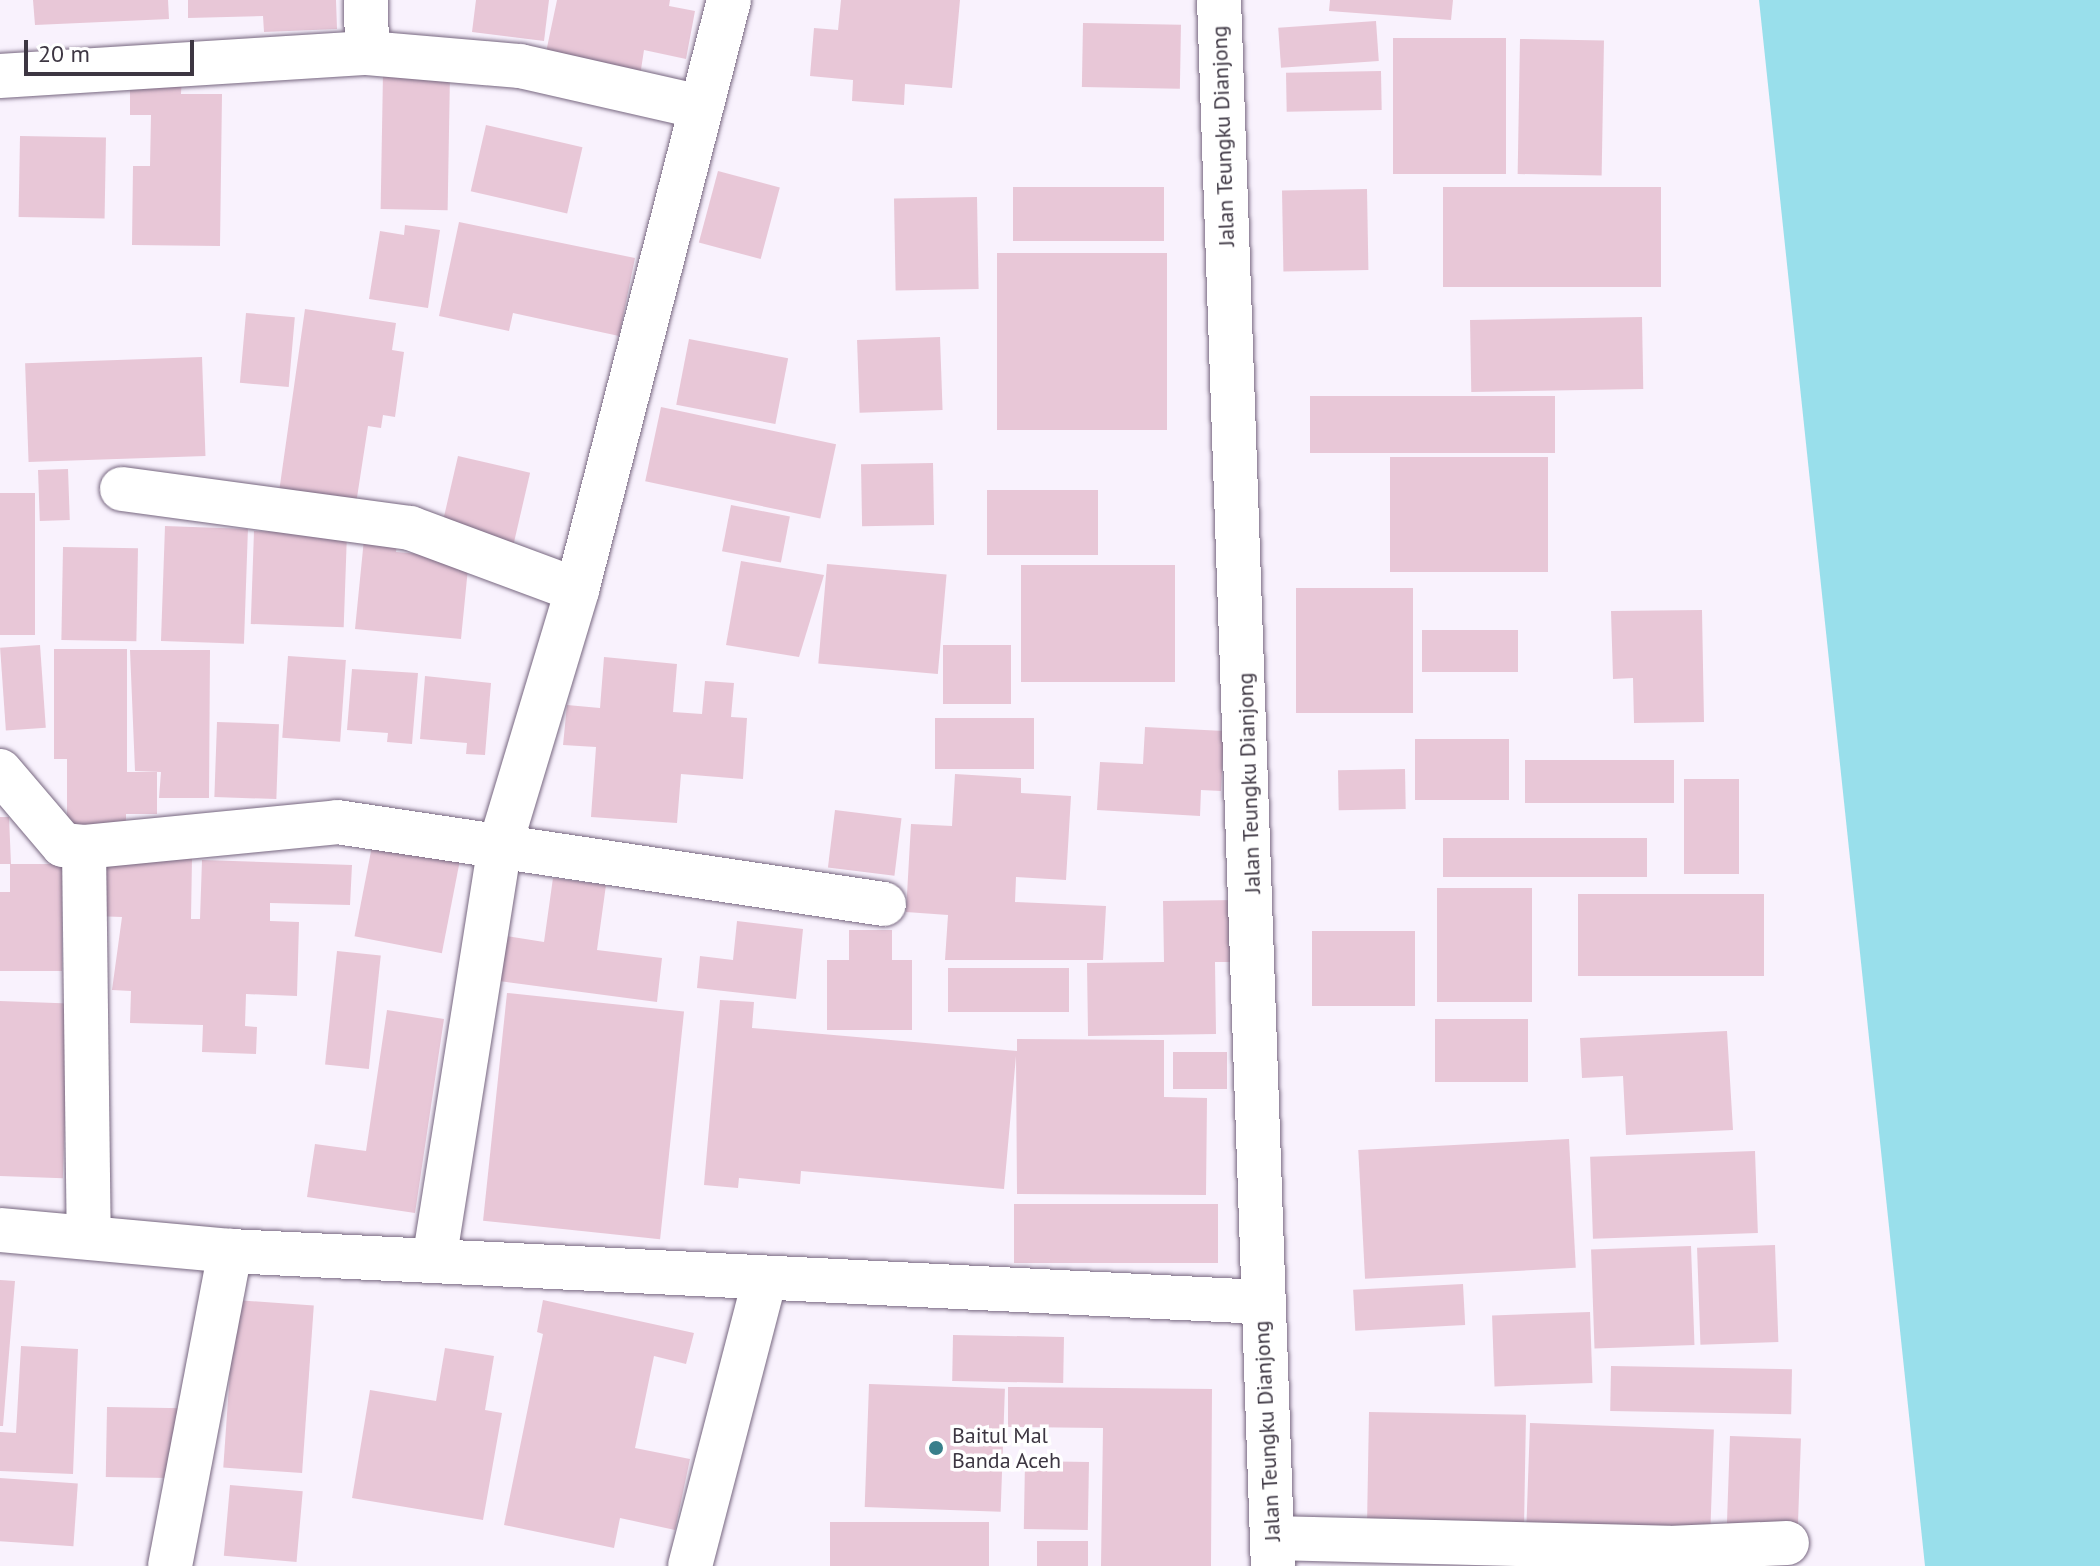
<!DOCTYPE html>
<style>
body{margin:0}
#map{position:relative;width:2100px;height:1566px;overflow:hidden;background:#f9f2fd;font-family:"PT Sans",sans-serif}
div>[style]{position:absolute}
.water>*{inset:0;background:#99dfeb}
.building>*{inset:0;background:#e8c7d7;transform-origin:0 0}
.roads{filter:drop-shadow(0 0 2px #776780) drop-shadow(0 0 2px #776780)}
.minor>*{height:44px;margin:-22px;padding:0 22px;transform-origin:22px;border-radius:22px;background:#fff}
.tertiary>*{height:44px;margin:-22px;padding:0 22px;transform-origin:22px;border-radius:22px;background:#fff}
.dots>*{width:22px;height:22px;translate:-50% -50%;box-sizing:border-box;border:4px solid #fff;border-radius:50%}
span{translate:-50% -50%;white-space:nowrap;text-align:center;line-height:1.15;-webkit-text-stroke:7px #fff;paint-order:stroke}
.street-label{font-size:22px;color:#3d3642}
.poi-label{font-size:22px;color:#3d3642}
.left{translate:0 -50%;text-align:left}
.scale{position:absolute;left:24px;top:40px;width:170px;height:36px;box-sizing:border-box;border:4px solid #3d3642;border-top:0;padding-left:10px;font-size:24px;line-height:28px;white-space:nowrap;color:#3d3642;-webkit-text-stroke:6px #fff;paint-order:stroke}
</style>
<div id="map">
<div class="water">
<div style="clip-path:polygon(1759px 0,2100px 0,2100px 1566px,1925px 1566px)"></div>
</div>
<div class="building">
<div style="clip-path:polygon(33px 0,168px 0,169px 19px,35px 25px)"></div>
<div style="clip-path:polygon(188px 0,336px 0,337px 29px,264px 32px,263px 16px,188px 18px)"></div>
<div style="clip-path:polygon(476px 0,549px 0,544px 41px,472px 32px)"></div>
<div style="clip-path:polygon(557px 0,670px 0,669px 6px,695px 11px,686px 59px,644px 50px,640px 76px,545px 57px)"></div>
<div style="clip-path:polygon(841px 0,960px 0,952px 88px,905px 84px,904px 105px,852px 101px,853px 80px,810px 76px,814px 28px,838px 30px)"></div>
<div style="clip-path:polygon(1330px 0,1453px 0,1451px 20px,1329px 11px)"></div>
<div style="left:1376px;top:21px;width:40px;height:98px;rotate:86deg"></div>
<div style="left:1083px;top:23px;width:98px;height:64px;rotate:1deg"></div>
<div style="left:1393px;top:38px;width:113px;height:136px"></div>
<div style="left:1520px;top:39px;width:84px;height:135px;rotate:1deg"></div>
<div style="left:1381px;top:71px;width:39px;height:95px;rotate:89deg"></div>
<div style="left:383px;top:73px;width:67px;height:136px;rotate:1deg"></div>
<div style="clip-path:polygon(130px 75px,182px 76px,181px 94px,222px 94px,220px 246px,132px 245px,133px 166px,150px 166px,151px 115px,130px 115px)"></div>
<div style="left:486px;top:125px;width:99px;height:68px;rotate:13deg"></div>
<div style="left:20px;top:136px;width:86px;height:81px;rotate:1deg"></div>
<div style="left:718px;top:171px;width:64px;height:74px;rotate:15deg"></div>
<div style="left:1164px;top:187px;width:54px;height:151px;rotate:90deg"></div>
<div style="left:1443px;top:187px;width:218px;height:100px"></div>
<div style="left:1367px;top:189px;width:81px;height:85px;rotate:89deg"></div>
<div style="left:977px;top:197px;width:92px;height:83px;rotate:89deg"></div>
<div style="clip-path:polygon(459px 222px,635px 258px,619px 336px,513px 313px,509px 331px,439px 316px)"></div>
<div style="clip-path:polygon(405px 225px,440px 230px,428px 308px,369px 299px,380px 231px,404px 235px)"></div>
<div style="left:997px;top:253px;width:170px;height:177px"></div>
<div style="clip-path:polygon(305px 309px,396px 323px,392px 350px,404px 352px,395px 417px,383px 415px,381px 428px,368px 426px,356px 504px,279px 492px)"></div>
<div style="left:246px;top:313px;width:49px;height:70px;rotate:5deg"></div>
<div style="left:1642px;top:317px;width:72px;height:172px;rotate:89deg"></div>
<div style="left:940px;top:337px;width:73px;height:83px;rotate:88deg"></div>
<div style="left:689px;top:339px;width:101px;height:67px;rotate:11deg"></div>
<div style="left:202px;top:357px;width:99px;height:177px;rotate:88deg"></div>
<div style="left:1555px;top:396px;width:57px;height:245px;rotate:90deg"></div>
<div style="left:661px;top:407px;width:179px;height:76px;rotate:12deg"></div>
<div style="left:458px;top:456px;width:74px;height:82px;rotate:13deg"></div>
<div style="left:1390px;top:457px;width:158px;height:115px"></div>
<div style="left:933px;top:463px;width:62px;height:72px;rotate:89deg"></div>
<div style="left:68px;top:469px;width:51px;height:30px;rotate:88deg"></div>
<div style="left:1098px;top:490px;width:65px;height:111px;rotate:90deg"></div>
<div style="left:0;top:493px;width:35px;height:142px"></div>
<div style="left:731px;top:505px;width:60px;height:47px;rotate:11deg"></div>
<div style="left:165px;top:526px;width:83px;height:115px;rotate:2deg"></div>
<div style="clip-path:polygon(365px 529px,398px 532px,396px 552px,469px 558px,461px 639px,355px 629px)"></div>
<div style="left:254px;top:531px;width:93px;height:93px;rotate:2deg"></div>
<div style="left:63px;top:547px;width:75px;height:93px;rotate:1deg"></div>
<div style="clip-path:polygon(741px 561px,824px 575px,799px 657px,726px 645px)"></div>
<div style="left:827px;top:564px;width:120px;height:100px;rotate:5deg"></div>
<div style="left:1021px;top:565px;width:154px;height:117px"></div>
<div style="left:1296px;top:588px;width:117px;height:125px"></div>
<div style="clip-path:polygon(1702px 610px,1704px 722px,1634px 723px,1633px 678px,1613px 679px,1611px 611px)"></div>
<div style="left:1422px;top:630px;width:96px;height:42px"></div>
<div style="left:40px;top:645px;width:83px;height:40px;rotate:86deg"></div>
<div style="left:943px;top:645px;width:68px;height:59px"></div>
<div style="clip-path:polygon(54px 649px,127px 649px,127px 772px,157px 772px,157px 814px,126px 814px,126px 839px,67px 839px,67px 759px,54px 759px)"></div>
<div style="clip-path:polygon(130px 650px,210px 650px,209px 798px,159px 798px,161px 772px,135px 771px)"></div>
<div style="left:288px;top:656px;width:58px;height:82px;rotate:4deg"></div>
<div style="clip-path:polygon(604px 657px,677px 664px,673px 712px,702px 714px,705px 681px,734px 683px,731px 717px,747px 718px,743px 779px,681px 774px,677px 823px,591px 817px,596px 747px,563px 745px,567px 705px,600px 708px)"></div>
<div style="clip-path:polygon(352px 669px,418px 673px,412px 744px,387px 742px,388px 733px,347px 730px)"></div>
<div style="clip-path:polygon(425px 676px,491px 683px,485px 755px,466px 754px,467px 743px,420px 739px)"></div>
<div style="left:935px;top:718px;width:99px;height:51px"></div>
<div style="left:217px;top:722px;width:62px;height:75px;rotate:2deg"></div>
<div style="clip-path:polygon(1145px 727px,1224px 731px,1221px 791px,1201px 790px,1200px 816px,1097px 810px,1100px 762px,1143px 764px)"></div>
<div style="left:1415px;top:739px;width:94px;height:61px"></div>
<div style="left:1525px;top:760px;width:149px;height:43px"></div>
<div style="left:1405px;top:769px;width:40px;height:67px;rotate:89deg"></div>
<div style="clip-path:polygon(955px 774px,1021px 778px,1021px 793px,1071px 796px,1066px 880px,1016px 877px,1015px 902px,1106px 906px,1103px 960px,945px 960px,948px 915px,906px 912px,911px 824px,952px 826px)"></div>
<div style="left:1684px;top:779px;width:55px;height:95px"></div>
<div style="left:835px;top:810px;width:67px;height:58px;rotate:7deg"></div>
<div style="clip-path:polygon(0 817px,9px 817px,11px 864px,62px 864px,62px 971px,0 971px,0 892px,10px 892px,10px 864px,0 864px)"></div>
<div style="left:1443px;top:838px;width:204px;height:39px"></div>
<div style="left:373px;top:841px;width:89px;height:97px;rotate:11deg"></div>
<div style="clip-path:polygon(192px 858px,191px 919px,200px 919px,202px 860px,352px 865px,350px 905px,270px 903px,270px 921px,299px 922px,297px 996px,246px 994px,245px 1026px,257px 1027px,256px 1054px,202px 1052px,203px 1025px,130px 1023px,131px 991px,112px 990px,122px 917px,93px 916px,95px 862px)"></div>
<div style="clip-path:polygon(553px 878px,606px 885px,597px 950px,662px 958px,657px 1002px,499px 981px,506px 936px,544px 942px)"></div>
<div style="left:1437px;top:888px;width:95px;height:114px"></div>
<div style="left:1578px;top:894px;width:186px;height:82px"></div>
<div style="clip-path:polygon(1236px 900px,1237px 962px,1215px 962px,1216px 1034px,1088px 1036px,1087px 963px,1164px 962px,1163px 901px)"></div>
<div style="clip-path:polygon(737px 921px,803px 929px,796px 999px,697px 988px,700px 956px,733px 960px)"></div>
<div style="clip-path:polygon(849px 930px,892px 930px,892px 960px,912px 960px,912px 1030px,827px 1030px,827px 960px,849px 960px)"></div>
<div style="left:1312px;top:931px;width:103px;height:75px"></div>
<div style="left:337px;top:951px;width:44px;height:114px;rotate:6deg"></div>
<div style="left:948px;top:968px;width:121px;height:44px"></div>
<div style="left:507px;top:993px;width:178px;height:229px;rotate:6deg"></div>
<div style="clip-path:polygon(720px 1000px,754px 1002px,752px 1028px,1017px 1051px,1017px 1039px,1164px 1040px,1164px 1097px,1207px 1098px,1206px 1195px,1017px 1194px,1016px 1056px,1004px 1189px,801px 1171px,800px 1184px,739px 1178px,738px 1188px,704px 1185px)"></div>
<div style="left:0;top:1001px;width:69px;height:175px;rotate:2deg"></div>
<div style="clip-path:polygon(387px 1010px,444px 1019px,415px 1213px,307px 1197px,315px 1144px,366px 1151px)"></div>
<div style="left:1435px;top:1019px;width:93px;height:63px"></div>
<div style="clip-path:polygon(1727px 1031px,1733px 1130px,1626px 1135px,1623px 1076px,1582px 1078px,1580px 1038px)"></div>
<div style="left:1173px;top:1052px;width:54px;height:37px"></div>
<div style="left:1569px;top:1139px;width:129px;height:211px;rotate:87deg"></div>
<div style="left:1755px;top:1151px;width:82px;height:165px;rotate:88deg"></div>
<div style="left:1014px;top:1204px;width:204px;height:59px"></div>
<div style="left:1775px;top:1245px;width:97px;height:78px;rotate:88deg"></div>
<div style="left:1691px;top:1246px;width:99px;height:100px;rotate:88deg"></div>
<div style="clip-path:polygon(0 1280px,15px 1281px,3px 1426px,0 1426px)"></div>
<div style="left:1463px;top:1284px;width:41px;height:110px;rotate:87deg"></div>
<div style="left:235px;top:1300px;width:79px;height:168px;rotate:4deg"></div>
<div style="clip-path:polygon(543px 1300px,694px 1333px,686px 1364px,654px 1356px,635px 1448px,690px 1459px,675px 1530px,620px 1518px,614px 1548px,504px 1525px,543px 1334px,537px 1332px)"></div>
<div style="left:1590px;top:1312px;width:71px;height:98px;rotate:88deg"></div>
<div style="left:953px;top:1335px;width:111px;height:46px;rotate:1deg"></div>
<div style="clip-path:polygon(21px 1346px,78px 1349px,73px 1474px,0 1471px,0 1432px,16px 1433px)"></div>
<div style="clip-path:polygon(445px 1348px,494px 1356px,485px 1410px,502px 1413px,483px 1520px,352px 1498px,370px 1390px,436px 1401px)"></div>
<div style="left:1611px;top:1366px;width:181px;height:45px;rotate:1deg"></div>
<div style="left:869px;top:1384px;width:136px;height:123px;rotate:2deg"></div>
<div style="clip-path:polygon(1008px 1387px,1212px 1389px,1211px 1566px,1101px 1566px,1103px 1428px,1008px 1427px)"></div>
<div style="left:107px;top:1407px;width:78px;height:70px;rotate:1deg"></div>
<div style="left:1369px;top:1412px;width:157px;height:117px;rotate:1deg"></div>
<div style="left:1530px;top:1423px;width:184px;height:104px;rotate:2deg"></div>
<div style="left:1730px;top:1436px;width:71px;height:97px;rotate:2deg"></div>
<div style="left:1025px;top:1461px;width:64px;height:68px;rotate:1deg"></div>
<div style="left:0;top:1478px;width:78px;height:63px;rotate:4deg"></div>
<div style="left:230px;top:1485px;width:73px;height:71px;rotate:5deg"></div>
<div style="left:830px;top:1522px;width:159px;height:44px"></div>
<div style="left:1037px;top:1541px;width:51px;height:25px"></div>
</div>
<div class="roads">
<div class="minor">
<div style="left:366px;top:0;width:53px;rotate:88.9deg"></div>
<div style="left:0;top:76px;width:368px;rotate:-3.6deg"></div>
<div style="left:367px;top:53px;width:154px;rotate:4.9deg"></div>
<div style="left:520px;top:66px;width:180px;rotate:12.8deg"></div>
<div style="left:122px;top:489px;width:291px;rotate:7.7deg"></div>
<div style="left:410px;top:528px;width:178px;rotate:20.4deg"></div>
<div style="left:0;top:771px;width:97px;rotate:49.6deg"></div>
<div style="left:63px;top:845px;width:21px;rotate:5deg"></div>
<div style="left:84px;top:847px;width:390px;rotate:89.3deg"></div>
<div style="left:84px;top:847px;width:254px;rotate:-5.6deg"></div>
<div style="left:337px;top:822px;width:553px;rotate:8.53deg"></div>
<div style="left:435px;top:1255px;width:411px;rotate:-81deg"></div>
<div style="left:499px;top:849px;width:270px;rotate:-73.2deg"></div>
<div style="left:577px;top:590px;width:609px;rotate:-75.55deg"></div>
<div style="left:1272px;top:1538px;width:397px;rotate:1.4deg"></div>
<div style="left:1669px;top:1548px;width:118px;rotate:-2.4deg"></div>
<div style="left:170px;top:1566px;width:321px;rotate:-79.2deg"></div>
<div style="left:690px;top:1566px;width:294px;rotate:-75.4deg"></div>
</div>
<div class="tertiary">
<div style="left:1219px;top:0;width:1567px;rotate:88.03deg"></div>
<div style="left:0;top:1230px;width:231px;rotate:5.2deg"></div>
<div style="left:230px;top:1251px;width:1032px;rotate:2.83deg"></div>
</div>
</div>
<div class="dots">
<div style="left:936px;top:1448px;background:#397f8b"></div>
</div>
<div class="street-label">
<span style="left:1223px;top:136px;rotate:-92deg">Jalan Teungku Dianjong</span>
<span style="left:1249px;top:783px;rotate:-92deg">Jalan Teungku Dianjong</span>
<span style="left:1267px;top:1431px;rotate:-93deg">Jalan Teungku Dianjong</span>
</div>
<div class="poi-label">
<span class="left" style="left:952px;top:1448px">Baitul Mal<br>Banda Aceh</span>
</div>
<div class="scale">20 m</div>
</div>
